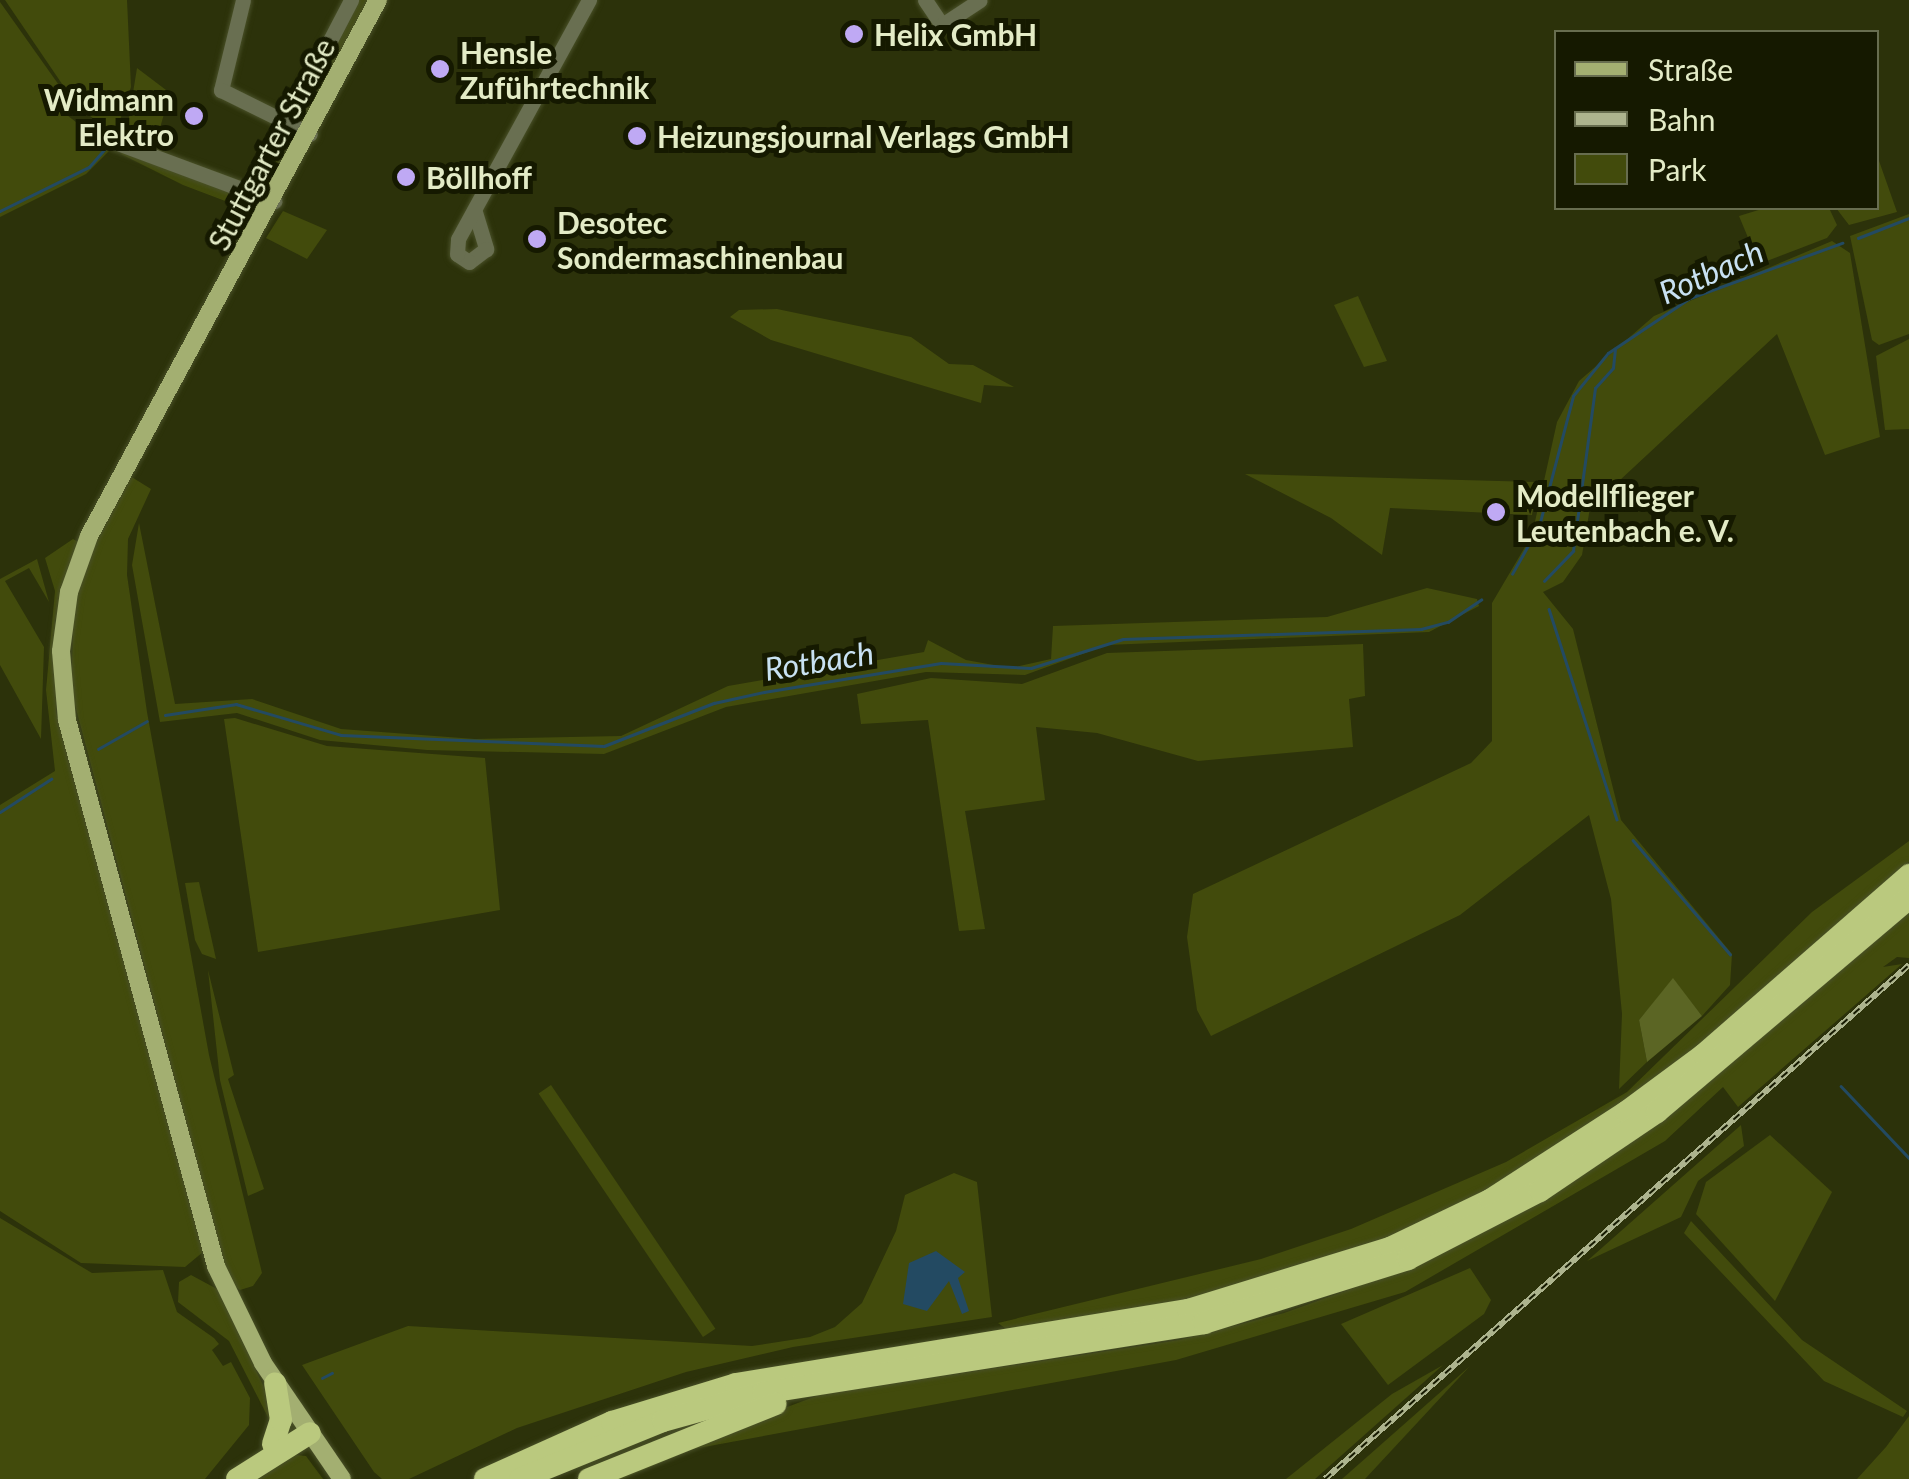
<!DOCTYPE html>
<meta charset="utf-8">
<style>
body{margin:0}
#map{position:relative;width:1909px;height:1479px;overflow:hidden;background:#2c320a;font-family:Lato,sans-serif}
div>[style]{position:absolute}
.green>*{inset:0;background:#424b0c;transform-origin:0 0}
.forest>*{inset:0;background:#5b6524}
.water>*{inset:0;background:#234a62}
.stream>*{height:2.5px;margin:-1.25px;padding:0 1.25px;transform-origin:1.25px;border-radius:1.25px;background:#234a62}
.roads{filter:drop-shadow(0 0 2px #495028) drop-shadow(0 0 2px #495028)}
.minor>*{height:15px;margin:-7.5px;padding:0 7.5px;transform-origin:7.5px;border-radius:7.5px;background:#696f51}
.major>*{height:18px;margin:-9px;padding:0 9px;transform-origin:9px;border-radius:9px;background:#a3af71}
.highway>*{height:22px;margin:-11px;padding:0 11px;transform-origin:11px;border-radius:11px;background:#bac97e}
.rail>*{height:6px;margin-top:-3px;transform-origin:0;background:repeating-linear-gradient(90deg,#151900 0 8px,#adb48e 0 16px);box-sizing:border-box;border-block:2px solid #adb48e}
.dots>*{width:28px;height:28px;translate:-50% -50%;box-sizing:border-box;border:5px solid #151900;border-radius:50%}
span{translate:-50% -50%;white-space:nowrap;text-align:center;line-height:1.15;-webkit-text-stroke:10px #151900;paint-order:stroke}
.poi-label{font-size:30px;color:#e3ebc6;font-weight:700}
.left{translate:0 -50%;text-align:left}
.right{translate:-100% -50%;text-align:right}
.street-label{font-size:30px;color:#e3ebc6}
.water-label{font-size:32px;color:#c8e1f2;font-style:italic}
.legend{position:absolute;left:1554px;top:30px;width:325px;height:180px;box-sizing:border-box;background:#151900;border:2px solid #676d4f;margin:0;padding:12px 18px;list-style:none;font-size:30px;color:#e3ebc6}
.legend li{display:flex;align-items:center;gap:20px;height:50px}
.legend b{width:50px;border:2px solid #676d4f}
</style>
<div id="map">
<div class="green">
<div style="clip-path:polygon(5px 0,127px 0,131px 87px,115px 135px,77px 106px)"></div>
<div style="clip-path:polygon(358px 0,373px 0,308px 115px,301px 112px)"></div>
<div style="clip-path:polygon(0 2px,66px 95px,63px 112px,111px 149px,86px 174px,0 217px)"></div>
<div style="clip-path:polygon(137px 68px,170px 93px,154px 149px,258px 187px,287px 131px,293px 135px,264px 195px,125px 142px)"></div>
<div style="clip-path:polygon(125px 150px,247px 198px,251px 205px,237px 230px,231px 228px,241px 207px,183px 185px,121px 154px)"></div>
<div style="clip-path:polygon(1878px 158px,1897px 212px,1849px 225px,1836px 208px,1876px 208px)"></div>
<div style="clip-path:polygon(1765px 208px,1829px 208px,1837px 225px,1827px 238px,1759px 264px,1739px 216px)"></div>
<div style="clip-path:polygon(283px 211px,327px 230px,307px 259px,266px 238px)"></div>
<div style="clip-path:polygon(1909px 214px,1909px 334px,1879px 345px,1872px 340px,1850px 236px)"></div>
<div style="clip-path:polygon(1832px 241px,1850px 253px,1880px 437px,1825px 455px,1777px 334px,1590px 508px,1582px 555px,1563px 582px,1543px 592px,1573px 629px,1621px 820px,1732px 954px,1730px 985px,1702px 1016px,1673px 979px,1639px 1020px,1647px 1062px,1619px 1089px,1622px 1014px,1611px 899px,1589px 815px,1460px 915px,1211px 1036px,1197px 1010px,1187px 937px,1193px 894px,1471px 763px,1492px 741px,1492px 603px,1532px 535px,1557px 422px,1579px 381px,1654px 316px)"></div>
<div style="clip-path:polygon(1358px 296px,1387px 361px,1364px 367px,1334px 305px)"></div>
<div style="clip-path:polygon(777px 309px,911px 337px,949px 364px,973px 365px,1014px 387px,984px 385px,981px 403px,771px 340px,730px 317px,739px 310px)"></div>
<div style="clip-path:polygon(1909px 339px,1909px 429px,1885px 430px,1876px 356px)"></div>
<div style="clip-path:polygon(1245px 474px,1537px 482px,1532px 515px,1390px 508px,1382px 555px,1331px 518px)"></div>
<div style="clip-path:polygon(130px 476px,151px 489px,128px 539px,127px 575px,147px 712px,209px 1055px,262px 1273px,253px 1286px,240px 1290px,229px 1283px,71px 690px,74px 603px,93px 546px)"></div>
<div style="clip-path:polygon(139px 523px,175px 704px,252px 699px,341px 729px,475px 739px,621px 736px,728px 686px,924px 652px,928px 640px,966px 660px,1010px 668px,1051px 659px,1053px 626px,1327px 617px,1427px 588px,1477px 599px,1479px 606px,1429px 632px,1107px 645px,1025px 675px,926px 672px,726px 707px,604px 754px,427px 750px,320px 740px,237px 713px,160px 722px,132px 565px)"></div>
<div style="clip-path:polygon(73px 539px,78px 542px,55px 621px,56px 712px,203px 1252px,185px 1267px,81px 1263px,0 1211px,0 805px,55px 771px,46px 690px,55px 591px,45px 558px)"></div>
<div style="clip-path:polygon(37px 559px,49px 602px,29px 568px,5px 581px,44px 647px,41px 739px,0 665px,0 579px)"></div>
<div style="clip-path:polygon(1363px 644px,1365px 696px,1349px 699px,1353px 747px,1198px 761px,1097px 733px,1036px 727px,1045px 800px,965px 811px,985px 929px,959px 931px,928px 720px,861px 724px,857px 694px,931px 678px,1022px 684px,1107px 653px)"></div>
<div style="clip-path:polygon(235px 718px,327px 746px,485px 758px,500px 910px,258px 952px,224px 719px)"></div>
<div style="clip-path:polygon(1909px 841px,1909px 862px,1768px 989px,1667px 1073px,1526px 1170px,1392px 1238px,1247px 1288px,1009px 1331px,998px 1323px,1261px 1259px,1351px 1229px,1506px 1162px,1627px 1092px,1812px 912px)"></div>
<div style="clip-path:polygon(199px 882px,216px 959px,202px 954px,195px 940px,185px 883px)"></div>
<div style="clip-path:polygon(1909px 911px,1909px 958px,1897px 957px,1883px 967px,1902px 964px,1738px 1107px,1723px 1087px,1665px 1141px,1405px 1292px,1176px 1360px,693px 1449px,622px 1479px,596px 1479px,819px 1395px,1179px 1340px,1284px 1313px,1409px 1268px,1500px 1224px,1686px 1102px)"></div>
<div style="clip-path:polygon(208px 970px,234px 1075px,228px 1079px,264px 1189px,248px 1196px,220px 1080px)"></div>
<div style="left:551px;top:1085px;width:294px;height:15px;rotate:56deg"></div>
<div style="clip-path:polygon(1741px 1125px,1744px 1146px,1698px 1181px,1681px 1217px,1587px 1261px)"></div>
<div style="clip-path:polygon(1770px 1135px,1832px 1192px,1775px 1301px,1696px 1214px,1706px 1182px)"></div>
<div style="clip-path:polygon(954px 1173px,977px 1182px,992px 1317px,793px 1347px,686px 1372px,517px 1428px,409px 1479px,382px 1479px,374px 1472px,302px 1365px,408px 1326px,752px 1346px,810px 1337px,835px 1327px,862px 1303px,896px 1231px,905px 1195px)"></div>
<div style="clip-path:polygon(0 1218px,92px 1273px,163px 1270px,177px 1312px,214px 1338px,219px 1344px,212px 1350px,223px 1366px,231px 1362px,250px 1398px,249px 1425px,205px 1479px,0 1479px)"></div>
<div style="clip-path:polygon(1691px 1221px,1802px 1340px,1907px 1411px,1903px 1417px,1824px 1381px,1684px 1233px)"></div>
<div style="clip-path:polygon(1470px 1268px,1491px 1300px,1484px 1314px,1388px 1385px,1341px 1324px)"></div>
<div style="clip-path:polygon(191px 1275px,217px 1289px,276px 1412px,271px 1423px,229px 1341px,178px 1302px,179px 1282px)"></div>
<div style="clip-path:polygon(1443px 1365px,1315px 1479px,1286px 1479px,1392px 1394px)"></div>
<div style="clip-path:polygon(1470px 1366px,1365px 1479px,1342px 1479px)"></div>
<div style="clip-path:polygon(1909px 1416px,1909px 1479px,1857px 1479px,1886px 1447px)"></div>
<div style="clip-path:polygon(287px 1454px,306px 1456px,323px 1479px,249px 1479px)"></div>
</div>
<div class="forest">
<div style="clip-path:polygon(1673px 978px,1702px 1016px,1647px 1062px,1639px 1020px)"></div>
</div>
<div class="water">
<div style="clip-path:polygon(936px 1251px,965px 1272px,958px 1278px,969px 1311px,962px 1314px,949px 1281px,927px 1311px,903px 1304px,909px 1263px)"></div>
</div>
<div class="stream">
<div style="left:0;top:211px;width:99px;rotate:-26.3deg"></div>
<div style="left:89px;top:167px;width:29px;rotate:-49deg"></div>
<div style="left:1858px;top:238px;width:55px;rotate:-21.4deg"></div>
<div style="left:1512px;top:574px;width:55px;rotate:-60.6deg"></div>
<div style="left:1539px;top:526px;width:134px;rotate:-75.3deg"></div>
<div style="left:1573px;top:396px;width:55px;rotate:-50.9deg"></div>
<div style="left:1608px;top:353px;width:99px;rotate:-33.9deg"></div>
<div style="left:1690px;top:298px;width:162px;rotate:-19.9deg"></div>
<div style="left:1544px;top:581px;width:42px;rotate:-46deg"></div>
<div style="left:1573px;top:551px;width:164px;rotate:-82.3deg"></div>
<div style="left:1595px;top:388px;width:27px;rotate:-48deg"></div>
<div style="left:1613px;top:368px;width:19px;rotate:-84deg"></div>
<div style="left:1549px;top:609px;width:221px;rotate:72.1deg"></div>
<div style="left:165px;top:715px;width:72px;rotate:-8.8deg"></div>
<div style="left:236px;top:704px;width:109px;rotate:16.4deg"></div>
<div style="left:341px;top:735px;width:263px;rotate:2.4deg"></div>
<div style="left:604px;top:746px;width:118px;rotate:-21.4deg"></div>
<div style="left:714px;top:703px;width:51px;rotate:-12.4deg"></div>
<div style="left:764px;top:692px;width:179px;rotate:-9.3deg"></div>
<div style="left:941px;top:663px;width:90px;rotate:3.2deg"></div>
<div style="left:1031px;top:668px;width:96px;rotate:-17.5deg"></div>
<div style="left:1123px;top:639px;width:298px;rotate:-1.9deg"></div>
<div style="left:1421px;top:629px;width:28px;rotate:-15deg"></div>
<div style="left:1448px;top:622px;width:40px;rotate:-34deg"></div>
<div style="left:98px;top:749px;width:56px;rotate:-29.7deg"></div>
<div style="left:0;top:812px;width:61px;rotate:-32.9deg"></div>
<div style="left:1633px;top:840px;width:150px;rotate:49.6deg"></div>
<div style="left:1841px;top:1086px;width:99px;rotate:46.6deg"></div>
<div style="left:322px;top:1378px;width:11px;rotate:-27deg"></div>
</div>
<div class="roads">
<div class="minor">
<div style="left:243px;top:0;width:93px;rotate:103.7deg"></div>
<div style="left:221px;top:90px;width:99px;rotate:26.3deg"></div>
<div style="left:925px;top:0;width:30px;rotate:56deg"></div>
<div style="left:942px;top:25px;width:45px;rotate:-33.3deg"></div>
<div style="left:287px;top:123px;width:139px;rotate:-62.5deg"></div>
<div style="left:115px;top:142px;width:170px;rotate:20.4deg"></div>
<div style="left:475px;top:212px;width:39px;rotate:73deg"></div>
<div style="left:486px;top:249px;width:21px;rotate:143deg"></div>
<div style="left:469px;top:262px;width:14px;rotate:-146deg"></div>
<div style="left:457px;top:254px;width:15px;rotate:-86deg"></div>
<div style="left:458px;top:239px;width:273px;rotate:-61.3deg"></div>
</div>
<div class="major">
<div style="left:342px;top:1479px;width:140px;rotate:-124.3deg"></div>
<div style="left:263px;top:1363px;width:108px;rotate:-115.9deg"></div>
<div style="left:216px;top:1266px;width:566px;rotate:-105.26deg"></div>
<div style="left:67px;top:720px;width:69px;rotate:-95deg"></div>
<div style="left:61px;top:651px;width:60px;rotate:-82.3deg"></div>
<div style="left:69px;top:592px;width:59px;rotate:-70.3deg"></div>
<div style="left:89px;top:536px;width:609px;rotate:-61.67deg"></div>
</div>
<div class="highway">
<div style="left:273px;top:1444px;width:25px;rotate:-72deg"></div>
<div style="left:281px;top:1420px;width:37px;rotate:-99deg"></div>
<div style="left:237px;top:1479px;width:86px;rotate:-32.2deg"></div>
<div style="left:485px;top:1479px;width:139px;rotate:-24.2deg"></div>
<div style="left:612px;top:1422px;width:130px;rotate:-17deg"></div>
<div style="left:736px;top:1384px;width:458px;rotate:-9.3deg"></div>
<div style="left:1188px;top:1310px;width:211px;rotate:-17.1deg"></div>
<div style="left:1390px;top:1248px;width:111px;rotate:-25.6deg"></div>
<div style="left:1490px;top:1200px;width:162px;rotate:-32.9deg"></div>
<div style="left:1626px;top:1112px;width:96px;rotate:-36.5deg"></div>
<div style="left:1703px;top:1055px;width:274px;rotate:-41.1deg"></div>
<div style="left:520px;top:1479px;width:154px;rotate:-22.1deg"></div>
<div style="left:663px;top:1421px;width:104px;rotate:-15.6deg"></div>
<div style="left:763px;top:1393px;width:447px;rotate:-9deg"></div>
<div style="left:1204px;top:1323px;width:214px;rotate:-17.4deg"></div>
<div style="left:1408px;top:1259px;width:148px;rotate:-27.3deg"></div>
<div style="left:1540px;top:1191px;width:141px;rotate:-34deg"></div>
<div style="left:1657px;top:1112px;width:331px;rotate:-40.3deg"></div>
<div style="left:589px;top:1479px;width:201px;rotate:-21.9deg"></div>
</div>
</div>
<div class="rail">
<div style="left:1325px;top:1479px;width:778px;rotate:-41.35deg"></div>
</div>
<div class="dots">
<div style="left:854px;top:34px;background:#bfa9f4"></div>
<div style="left:440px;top:69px;background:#bfa9f4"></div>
<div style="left:194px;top:116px;background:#bfa9f4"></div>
<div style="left:637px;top:136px;background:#bfa9f4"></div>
<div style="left:406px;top:177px;background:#bfa9f4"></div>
<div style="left:537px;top:239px;background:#bfa9f4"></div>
<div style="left:1496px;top:512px;background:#bfa9f4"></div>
</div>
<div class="poi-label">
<span class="left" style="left:874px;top:34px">Helix GmbH</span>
<span class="left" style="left:460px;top:69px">Hensle<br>Zuführtechnik</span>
<span class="right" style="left:174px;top:116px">Widmann<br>Elektro</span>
<span class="left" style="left:657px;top:136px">Heizungsjournal Verlags GmbH</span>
<span class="left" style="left:426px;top:177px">Böllhoff</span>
<span class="left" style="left:557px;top:239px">Desotec<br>Sondermaschinenbau</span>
<span class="left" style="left:1516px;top:512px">Modellflieger<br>Leutenbach e. V.</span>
</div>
<div class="street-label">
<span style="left:271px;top:144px;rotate:-62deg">Stuttgarter Straße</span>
</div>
<div class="water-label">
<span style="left:1711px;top:272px;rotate:-24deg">Rotbach</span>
<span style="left:819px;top:661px;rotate:-9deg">Rotbach</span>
</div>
<ul class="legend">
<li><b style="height:12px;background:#a3af71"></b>Straße</li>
<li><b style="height:12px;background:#adb48e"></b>Bahn</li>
<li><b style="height:28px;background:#424b0c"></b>Park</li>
</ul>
</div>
